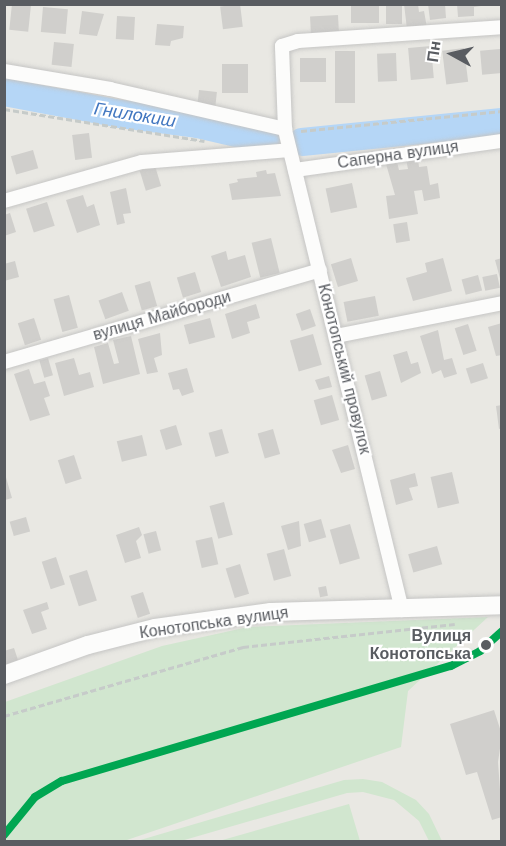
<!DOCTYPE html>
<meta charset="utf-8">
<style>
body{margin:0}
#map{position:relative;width:506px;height:846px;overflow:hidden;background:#e9e8e3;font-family:"Work Sans",sans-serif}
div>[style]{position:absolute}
.green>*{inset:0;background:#d1e6cf}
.river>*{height:28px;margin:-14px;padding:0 14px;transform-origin:14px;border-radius:14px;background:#b5d6f6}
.building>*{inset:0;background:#d0cfcc;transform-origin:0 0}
.path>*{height:3px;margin-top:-1.5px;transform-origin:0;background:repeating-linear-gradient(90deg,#c6cbc9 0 6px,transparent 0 9px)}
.roads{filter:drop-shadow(0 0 2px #c5c5c4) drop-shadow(0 0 2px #c5c5c4)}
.street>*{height:14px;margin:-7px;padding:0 7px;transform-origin:7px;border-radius:7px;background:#fcfcfb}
.secondary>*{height:18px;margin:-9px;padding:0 9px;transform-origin:9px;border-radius:9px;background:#fcfcfb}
.tram-1>*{height:8px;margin:-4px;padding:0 4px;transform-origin:4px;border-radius:4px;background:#00a651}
.dots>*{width:16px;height:16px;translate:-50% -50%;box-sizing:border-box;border:3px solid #fff;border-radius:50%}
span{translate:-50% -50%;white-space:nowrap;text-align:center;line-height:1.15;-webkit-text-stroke:4.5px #fff;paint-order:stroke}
.street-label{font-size:16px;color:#595c61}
.stop-label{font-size:16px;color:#595c61;font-weight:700}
.right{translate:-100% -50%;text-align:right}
.water-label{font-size:18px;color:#4277c0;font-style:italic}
.frame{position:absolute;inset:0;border:6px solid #595c61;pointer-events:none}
.north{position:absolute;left:422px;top:24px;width:60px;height:60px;-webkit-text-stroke:4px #fff;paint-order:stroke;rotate:278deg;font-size:16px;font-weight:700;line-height:24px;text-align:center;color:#595c61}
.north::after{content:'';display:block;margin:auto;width:21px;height:27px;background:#595c61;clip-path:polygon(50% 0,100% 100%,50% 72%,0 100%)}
</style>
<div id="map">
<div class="green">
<div style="clip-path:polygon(488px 617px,408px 691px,401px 747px,124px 841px,5px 841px,5px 702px,162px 646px,248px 627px)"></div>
<div style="clip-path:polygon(363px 779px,382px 782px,416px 800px,429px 814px,442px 841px,429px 841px,419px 821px,394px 800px,363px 792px,347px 793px,181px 841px,137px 841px,344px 780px)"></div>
<div style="clip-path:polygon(349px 804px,360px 841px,219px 841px)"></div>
</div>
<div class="river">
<div style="left:4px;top:92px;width:119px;rotate:10.6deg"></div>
<div style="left:121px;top:114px;width:78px;rotate:7.4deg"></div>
<div style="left:198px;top:124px;width:70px;rotate:13.2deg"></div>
<div style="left:302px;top:142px;width:201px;rotate:-5.7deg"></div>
</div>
<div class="building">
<div style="left:12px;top:4px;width:19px;height:26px;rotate:6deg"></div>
<div style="left:240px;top:4px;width:23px;height:20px;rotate:83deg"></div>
<div style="left:351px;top:4px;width:28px;height:19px"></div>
<div style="left:386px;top:4px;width:16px;height:20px"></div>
<div style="clip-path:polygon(404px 4px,418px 4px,419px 12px,424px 11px,427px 28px,407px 29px)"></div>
<div style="clip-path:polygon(428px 4px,445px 4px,446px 18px,430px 20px)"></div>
<div style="clip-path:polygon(457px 4px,481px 4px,481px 6px,474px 7px,474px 16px,458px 17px)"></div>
<div style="left:43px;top:7px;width:25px;height:25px;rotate:5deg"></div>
<div style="clip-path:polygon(82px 11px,104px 14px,97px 36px,79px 34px)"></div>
<div style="left:338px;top:15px;width:19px;height:28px;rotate:87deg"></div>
<div style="left:117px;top:16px;width:18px;height:23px;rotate:3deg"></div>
<div style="clip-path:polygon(157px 24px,184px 26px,183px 38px,171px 41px,170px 46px,155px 45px)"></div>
<div style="left:54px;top:42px;width:20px;height:23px;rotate:6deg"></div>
<div style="left:431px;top:46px;width:32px;height:23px;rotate:85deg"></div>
<div style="left:464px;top:48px;width:34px;height:22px;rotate:83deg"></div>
<div style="left:500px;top:49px;width:24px;height:20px;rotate:85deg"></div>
<div style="left:335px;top:51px;width:20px;height:52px"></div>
<div style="left:396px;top:53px;width:28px;height:19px;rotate:88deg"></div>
<div style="left:300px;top:58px;width:26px;height:24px"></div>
<div style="left:248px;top:64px;width:29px;height:26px;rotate:90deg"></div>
<div style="left:199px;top:90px;width:18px;height:15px;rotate:6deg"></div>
<div style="left:89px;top:133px;width:25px;height:17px;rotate:83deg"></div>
<div style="left:33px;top:150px;width:19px;height:23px;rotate:74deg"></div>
<div style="clip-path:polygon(418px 158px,419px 167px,427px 166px,430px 185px,438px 183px,440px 198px,424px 201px,422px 190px,414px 191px,418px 214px,389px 219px,386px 196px,395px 195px,386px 164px,397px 162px,399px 170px,408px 169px,406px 159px)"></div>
<div style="left:155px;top:166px;width:21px;height:16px;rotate:73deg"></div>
<div style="clip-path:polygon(266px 170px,267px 174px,275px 173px,281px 196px,232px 200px,229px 184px,238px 182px,237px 179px,257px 177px,256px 172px)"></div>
<div style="left:352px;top:183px;width:25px;height:27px;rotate:78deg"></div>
<div style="clip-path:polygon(126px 188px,131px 213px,123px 214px,125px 223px,117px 225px,110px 192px)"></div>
<div style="clip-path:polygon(83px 195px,87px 207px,94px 204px,100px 225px,77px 233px,66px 200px)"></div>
<div style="left:47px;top:202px;width:25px;height:22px;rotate:72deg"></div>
<div style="clip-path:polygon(10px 213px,16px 232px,4px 236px,4px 215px)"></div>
<div style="left:407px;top:222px;width:19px;height:14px;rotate:81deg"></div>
<div style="left:271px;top:238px;width:36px;height:20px;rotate:76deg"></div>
<div style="clip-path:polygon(226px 251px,228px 260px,245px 255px,251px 277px,221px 287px,211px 256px)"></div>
<div style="left:351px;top:258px;width:24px;height:21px;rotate:73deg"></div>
<div style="clip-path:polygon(443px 258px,452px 291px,413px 301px,406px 278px,427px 272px,425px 263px)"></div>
<div style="clip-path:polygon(502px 258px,502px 282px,501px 282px,495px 260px)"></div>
<div style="clip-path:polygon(15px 261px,19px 277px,4px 281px,4px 264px)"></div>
<div style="left:195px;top:272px;width:21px;height:19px;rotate:73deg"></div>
<div style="left:497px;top:274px;width:14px;height:15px;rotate:78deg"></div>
<div style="left:478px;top:275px;width:16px;height:17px;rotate:75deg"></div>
<div style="left:150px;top:281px;width:26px;height:16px;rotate:74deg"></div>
<div style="left:122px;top:292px;width:20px;height:25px;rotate:70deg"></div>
<div style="left:69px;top:295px;width:34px;height:16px;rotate:75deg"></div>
<div style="left:375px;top:296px;width:20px;height:32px;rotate:79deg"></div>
<div style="clip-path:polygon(256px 304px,260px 318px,247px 322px,250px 333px,232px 339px,225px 314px)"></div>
<div style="left:310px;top:309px;width:18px;height:15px;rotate:71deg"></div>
<div style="left:34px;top:318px;width:23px;height:17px;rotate:72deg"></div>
<div style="left:210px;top:318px;width:20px;height:27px;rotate:75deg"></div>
<div style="clip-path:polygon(502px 323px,502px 355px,496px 356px,488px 327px)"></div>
<div style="left:468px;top:324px;width:28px;height:14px;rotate:72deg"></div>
<div style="clip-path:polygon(438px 330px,444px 360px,452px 358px,457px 374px,444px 378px,441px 370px,432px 374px,420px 336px)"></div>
<div style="clip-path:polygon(160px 333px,162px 355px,154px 358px,158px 372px,147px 374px,138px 339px)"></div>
<div style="left:313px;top:334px;width:32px;height:24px;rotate:74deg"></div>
<div style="clip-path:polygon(131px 336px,140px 374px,103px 384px,94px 347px,108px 343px,114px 364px,119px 363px,113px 340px)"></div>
<div style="clip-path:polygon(407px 351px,411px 364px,418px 362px,421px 373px,401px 383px,393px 355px)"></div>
<div style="left:48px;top:358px;width:18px;height:9px;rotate:74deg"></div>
<div style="clip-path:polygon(74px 358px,79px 375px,90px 372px,94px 387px,64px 396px,55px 363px)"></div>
<div style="left:483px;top:363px;width:16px;height:18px;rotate:72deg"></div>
<div style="clip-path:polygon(187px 368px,194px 392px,182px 396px,179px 389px,173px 390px,168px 373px)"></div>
<div style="clip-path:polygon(29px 369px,34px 384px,45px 381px,50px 396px,44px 398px,50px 415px,30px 421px,14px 374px)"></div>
<div style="left:380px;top:371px;width:26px;height:16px;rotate:74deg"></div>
<div style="clip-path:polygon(329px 376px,332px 387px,319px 390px,315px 380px)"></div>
<div style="left:332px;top:395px;width:26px;height:19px;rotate:74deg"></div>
<div style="clip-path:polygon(502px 405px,502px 428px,499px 429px,496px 406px)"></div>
<div style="left:176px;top:425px;width:21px;height:17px;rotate:73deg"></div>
<div style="left:222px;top:429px;width:25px;height:14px;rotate:74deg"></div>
<div style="left:273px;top:429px;width:26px;height:16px;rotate:74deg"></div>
<div style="left:142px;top:435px;width:21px;height:26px;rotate:76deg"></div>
<div style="clip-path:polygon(348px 445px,355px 469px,341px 473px,332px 450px)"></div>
<div style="left:74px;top:455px;width:25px;height:17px;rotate:72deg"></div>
<div style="left:452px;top:472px;width:32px;height:22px;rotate:77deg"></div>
<div style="clip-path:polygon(415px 473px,418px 486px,409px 488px,413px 500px,396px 505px,390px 480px)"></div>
<div style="clip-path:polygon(5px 474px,12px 498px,5px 500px)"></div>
<div style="left:224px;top:502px;width:34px;height:15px;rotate:75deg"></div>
<div style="left:26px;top:517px;width:15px;height:17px;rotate:74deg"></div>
<div style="left:321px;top:519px;width:19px;height:18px;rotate:74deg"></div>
<div style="clip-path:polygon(299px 521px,301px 546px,288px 550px,281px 526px)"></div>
<div style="left:350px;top:524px;width:36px;height:21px;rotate:74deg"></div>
<div style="clip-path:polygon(139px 527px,142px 535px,136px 541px,141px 558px,125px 563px,116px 535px)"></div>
<div style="left:156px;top:531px;width:20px;height:13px;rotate:75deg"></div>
<div style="left:212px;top:537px;width:28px;height:17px;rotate:77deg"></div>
<div style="left:437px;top:546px;width:19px;height:30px;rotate:74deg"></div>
<div style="left:284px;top:549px;width:28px;height:18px;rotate:75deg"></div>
<div style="left:56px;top:557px;width:29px;height:15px;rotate:72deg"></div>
<div style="left:240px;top:564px;width:31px;height:15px;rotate:73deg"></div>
<div style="left:87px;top:570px;width:32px;height:19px;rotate:72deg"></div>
<div style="left:326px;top:586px;width:10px;height:8px;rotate:79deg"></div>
<div style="left:143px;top:592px;width:23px;height:13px;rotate:72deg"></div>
<div style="clip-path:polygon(47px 602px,49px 609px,41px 612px,47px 629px,32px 634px,23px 610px)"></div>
<div style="clip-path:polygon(14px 648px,18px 660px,4px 665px,4px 651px)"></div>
<div style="clip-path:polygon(494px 710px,502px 735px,498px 762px,502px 817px,492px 820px,477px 772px,466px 775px,450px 724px)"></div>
</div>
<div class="path">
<div style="left:4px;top:109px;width:203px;rotate:9.1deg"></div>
<div style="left:301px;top:131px;width:202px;rotate:-5.7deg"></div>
<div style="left:4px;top:716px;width:249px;rotate:-16.1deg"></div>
<div style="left:243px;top:647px;width:213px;rotate:-6.2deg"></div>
</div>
<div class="roads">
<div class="street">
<div style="left:4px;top:71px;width:108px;rotate:9.6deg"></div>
<div style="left:110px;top:89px;width:180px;rotate:12.9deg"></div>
<div style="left:295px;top:170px;width:209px;rotate:-8deg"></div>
<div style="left:4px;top:201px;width:143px;rotate:-15.8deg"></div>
<div style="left:142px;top:162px;width:148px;rotate:-4.6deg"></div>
<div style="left:336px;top:336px;width:169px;rotate:-11.2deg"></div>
<div style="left:4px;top:362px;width:329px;rotate:-16.2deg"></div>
<div style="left:402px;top:610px;width:495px;rotate:-103.7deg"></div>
<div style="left:285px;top:129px;width:83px;rotate:-92.1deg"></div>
<div style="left:282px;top:46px;width:17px;rotate:-17deg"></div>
<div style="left:298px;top:41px;width:204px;rotate:-3.9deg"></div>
</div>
<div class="secondary">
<div style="left:4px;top:675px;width:89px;rotate:-19.7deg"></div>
<div style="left:88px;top:645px;width:69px;rotate:-14.2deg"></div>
<div style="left:155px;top:628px;width:117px;rotate:-7.9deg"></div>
<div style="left:271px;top:612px;width:231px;rotate:-1.7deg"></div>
</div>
</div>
<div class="tram-1">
<div style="left:4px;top:835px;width:49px;rotate:-50.8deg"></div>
<div style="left:35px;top:797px;width:31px;rotate:-31deg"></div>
<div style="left:62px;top:781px;width:406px;rotate:-16.5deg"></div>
<div style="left:451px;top:666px;width:33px;rotate:-27deg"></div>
<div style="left:480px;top:651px;width:30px;rotate:-42deg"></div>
</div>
<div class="dots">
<div style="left:486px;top:645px;background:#595c61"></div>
</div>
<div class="street-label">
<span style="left:398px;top:155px;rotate:-8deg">Саперна вулиця</span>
<span style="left:162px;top:316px;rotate:-16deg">вулиця Майбороди</span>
<span style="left:344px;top:369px;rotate:76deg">Конотопський провулок</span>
<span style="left:214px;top:623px;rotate:-8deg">Конотопська вулиця</span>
</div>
<div class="stop-label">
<span class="right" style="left:471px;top:645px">Вулиця<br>Конотопська</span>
</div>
<div class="water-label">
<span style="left:135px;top:115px;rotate:9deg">Гнилокиш</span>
</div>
<div class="frame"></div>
<div class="north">Пн</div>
</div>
